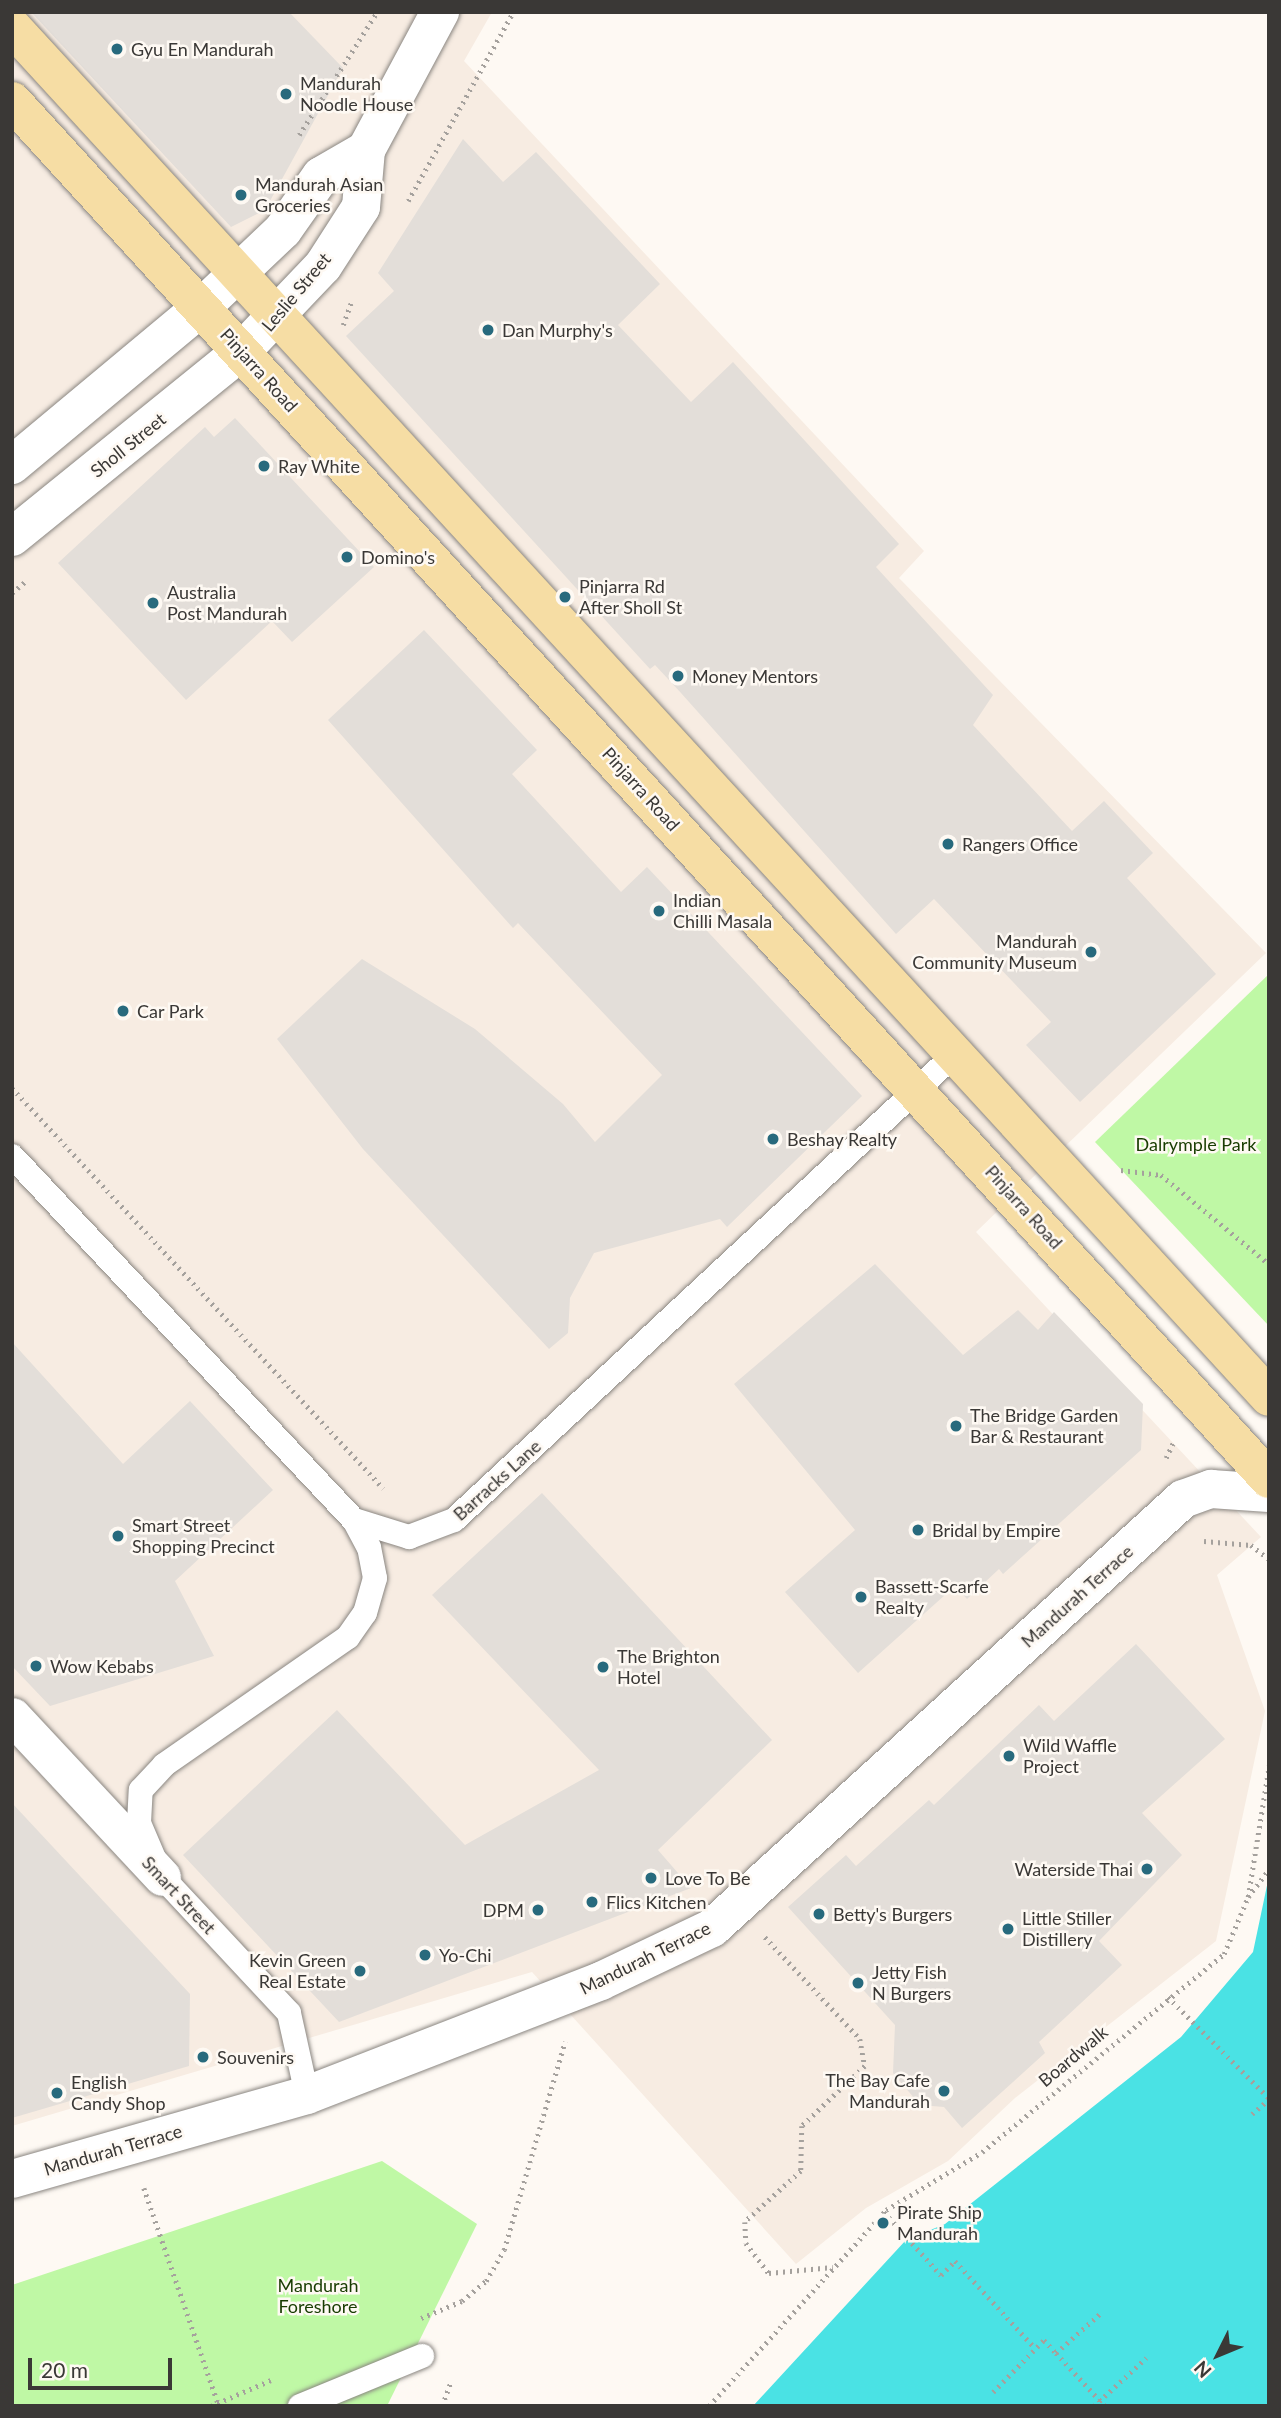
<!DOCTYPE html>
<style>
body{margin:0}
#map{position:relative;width:1281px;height:2418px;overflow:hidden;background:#fef9f3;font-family:Lato,sans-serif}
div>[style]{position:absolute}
.built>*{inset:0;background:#f7ece2}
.green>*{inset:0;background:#bff8a5}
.water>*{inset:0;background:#4ae2e4}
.building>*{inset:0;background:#e3ded9}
.path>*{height:4.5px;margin-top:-2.25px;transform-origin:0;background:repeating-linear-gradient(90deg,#a5a19d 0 2px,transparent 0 7px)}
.roads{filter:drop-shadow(0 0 2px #8a8681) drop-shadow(0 0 2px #8a8681)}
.service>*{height:24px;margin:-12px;padding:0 12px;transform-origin:12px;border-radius:12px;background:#fff}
.pedestrian>*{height:37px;margin:-18.5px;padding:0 18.5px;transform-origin:18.5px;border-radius:18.5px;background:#fff}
.minor>*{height:38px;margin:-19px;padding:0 19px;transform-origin:19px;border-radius:19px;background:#fff}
.tertiary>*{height:38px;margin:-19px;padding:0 19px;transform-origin:19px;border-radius:19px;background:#fff}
.primary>*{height:38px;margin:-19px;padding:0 19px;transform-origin:19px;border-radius:19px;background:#f6dda4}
.dots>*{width:19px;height:19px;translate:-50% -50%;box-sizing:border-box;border:4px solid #fef9f3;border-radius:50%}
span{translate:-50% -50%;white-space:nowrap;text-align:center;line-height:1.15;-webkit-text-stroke:5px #fef9f3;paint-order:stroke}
.poi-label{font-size:18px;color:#3a3836}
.left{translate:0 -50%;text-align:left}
.right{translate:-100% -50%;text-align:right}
.street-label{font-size:18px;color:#3a3836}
.park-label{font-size:18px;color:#183c01}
.frame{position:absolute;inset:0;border:14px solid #3a3836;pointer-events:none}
.north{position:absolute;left:1183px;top:2320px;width:70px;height:70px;-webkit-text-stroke:5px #fef9f3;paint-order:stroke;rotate:227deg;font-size:19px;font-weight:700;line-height:28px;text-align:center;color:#3a3836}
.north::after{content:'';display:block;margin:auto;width:24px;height:32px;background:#3a3836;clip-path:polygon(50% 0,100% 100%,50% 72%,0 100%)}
.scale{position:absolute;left:28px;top:2358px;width:144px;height:32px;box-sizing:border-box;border:4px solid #3a3836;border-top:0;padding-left:9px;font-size:21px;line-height:24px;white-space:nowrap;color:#3a3836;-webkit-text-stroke:5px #fef9f3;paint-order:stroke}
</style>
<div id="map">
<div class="built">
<div style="clip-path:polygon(12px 12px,492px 12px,464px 61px,924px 551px,899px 578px,1266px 953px,976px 1232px,1261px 1537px,1217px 1575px,1265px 1711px,1216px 1941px,1015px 2098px,948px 2161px,866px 2208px,796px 2264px,532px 1972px,12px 2126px)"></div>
</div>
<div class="green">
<div style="clip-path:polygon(1269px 974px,1269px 1326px,1095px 1142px)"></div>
<div style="clip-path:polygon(382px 2161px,477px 2224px,387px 2406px,12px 2406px,12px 2285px)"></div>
</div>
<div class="water">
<div style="clip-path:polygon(1269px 1876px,1269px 2406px,753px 2406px,906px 2240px,945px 2224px,1181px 2037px,1253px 1952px)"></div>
</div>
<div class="building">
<div style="clip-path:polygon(31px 12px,289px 12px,343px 68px,265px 210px,231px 227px)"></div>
<div style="clip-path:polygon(463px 139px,503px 182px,536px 152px,660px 284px,618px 325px,691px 402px,733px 362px,899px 544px,876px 567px,993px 695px,973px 725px,1072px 831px,1104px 801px,1153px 853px,1127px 878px,1216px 974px,1080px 1102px,1026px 1045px,1051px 1022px,934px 899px,896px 934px,681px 693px,655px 665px,650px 669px,346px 336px,394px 291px,378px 273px)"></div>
<div style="clip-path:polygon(235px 418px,374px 567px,292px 642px,272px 621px,186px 700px,58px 563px,205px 427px,214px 437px)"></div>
<div style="clip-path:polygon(424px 630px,537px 750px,512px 774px,621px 892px,647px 867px,862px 1096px,727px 1227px,720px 1219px,594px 1253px,570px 1298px,568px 1333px,549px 1349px,363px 1149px,277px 1039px,362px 959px,475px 1029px,563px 1104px,595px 1142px,662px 1075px,518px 923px,513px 928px,328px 720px)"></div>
<div style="clip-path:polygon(875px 1264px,963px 1355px,1018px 1310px,1038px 1330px,1054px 1312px,1143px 1404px,1141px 1450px,1003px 1574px,999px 1569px,967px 1599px,955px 1586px,858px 1673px,785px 1592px,855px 1530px,734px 1384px)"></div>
<div style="clip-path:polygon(12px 1342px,123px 1464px,190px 1401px,273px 1490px,175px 1581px,214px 1656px,50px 1706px,12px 1666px)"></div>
<div style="clip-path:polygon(542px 1493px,772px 1740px,658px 1850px,691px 1888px,339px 2022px,183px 1855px,337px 1710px,465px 1845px,599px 1770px,432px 1595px)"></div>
<div style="clip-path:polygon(1136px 1644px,1225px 1739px,1142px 1813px,1182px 1855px,1099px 1941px,1122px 1965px,1039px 2042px,1045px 2053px,962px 2128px,944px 2107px,920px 2105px,893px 2073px,895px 2025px,788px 1907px,846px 1855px,856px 1866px,929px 1800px,934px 1805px,1039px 1705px,1054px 1721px)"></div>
<div style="clip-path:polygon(12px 1803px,190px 1994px,189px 2066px,12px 2118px)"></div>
</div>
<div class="path">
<div style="left:299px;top:135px;width:146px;rotate:-57.6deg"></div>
<div style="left:408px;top:201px;width:216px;rotate:-60.9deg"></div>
<div style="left:343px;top:325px;width:23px;rotate:-70deg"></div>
<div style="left:12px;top:593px;width:20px;rotate:-41deg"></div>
<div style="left:12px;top:1088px;width:546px;rotate:47.15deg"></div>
<div style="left:1121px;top:1170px;width:40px;rotate:7.1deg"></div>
<div style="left:1161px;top:1175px;width:140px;rotate:39.5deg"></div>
<div style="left:1166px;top:1458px;width:19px;rotate:-65deg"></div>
<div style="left:1204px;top:1541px;width:47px;rotate:4.9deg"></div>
<div style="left:1251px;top:1545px;width:23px;rotate:38deg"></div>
<div style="left:1248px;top:1897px;width:35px;rotate:-53deg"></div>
<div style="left:765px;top:1937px;width:139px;rotate:47deg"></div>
<div style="left:860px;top:2039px;width:27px;rotate:80deg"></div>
<div style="left:865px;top:2066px;width:87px;rotate:136.4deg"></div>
<div style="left:802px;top:2126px;width:45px;rotate:91.3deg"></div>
<div style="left:801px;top:2171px;width:76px;rotate:137.7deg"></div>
<div style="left:745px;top:2222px;width:21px;rotate:87deg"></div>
<div style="left:746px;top:2243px;width:38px;rotate:53deg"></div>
<div style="left:769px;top:2273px;width:64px;rotate:-5.4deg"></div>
<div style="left:1168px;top:1997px;width:143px;rotate:45deg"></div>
<div style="left:1252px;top:2114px;width:23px;rotate:-41deg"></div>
<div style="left:144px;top:2188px;width:227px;rotate:71deg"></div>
<div style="left:884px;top:2212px;width:85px;rotate:47.9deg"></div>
<div style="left:941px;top:2275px;width:20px;rotate:-45deg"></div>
<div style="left:955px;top:2261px;width:118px;rotate:47.4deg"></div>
<div style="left:421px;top:2318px;width:44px;rotate:-22.5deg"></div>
<div style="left:462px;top:2301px;width:31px;rotate:-40deg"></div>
<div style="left:486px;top:2281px;width:36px;rotate:-60deg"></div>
<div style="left:504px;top:2250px;width:217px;rotate:-73.7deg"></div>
<div style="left:1056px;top:2353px;width:72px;rotate:47.2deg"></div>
<div style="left:993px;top:2392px;width:73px;rotate:-45.6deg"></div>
<div style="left:1044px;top:2340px;width:18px;rotate:47deg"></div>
<div style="left:1056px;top:2353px;width:62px;rotate:-41.7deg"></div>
<div style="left:211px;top:2406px;width:65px;rotate:-23.4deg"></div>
<div style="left:442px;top:2406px;width:27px;rotate:-70deg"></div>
<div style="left:709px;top:2406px;width:264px;rotate:-47.9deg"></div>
<div style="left:886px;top:2210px;width:112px;rotate:-31.1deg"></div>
<div style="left:982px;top:2152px;width:313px;rotate:-39.3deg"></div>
<div style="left:1224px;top:1954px;width:62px;rotate:-67.2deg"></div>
<div style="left:1248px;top:1897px;width:133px;rotate:-80.9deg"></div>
<div style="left:1094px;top:2406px;width:71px;rotate:-42.7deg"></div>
</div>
<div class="roads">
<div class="service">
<div style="left:12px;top:1156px;width:499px;rotate:46.8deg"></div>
<div style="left:354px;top:1520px;width:58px;rotate:17.2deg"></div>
<div style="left:409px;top:1537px;width:48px;rotate:-20.7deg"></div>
<div style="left:454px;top:1520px;width:681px;rotate:-42.92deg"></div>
<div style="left:307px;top:2095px;width:84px;rotate:-102.4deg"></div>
<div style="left:289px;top:2013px;width:186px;rotate:-133deg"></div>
<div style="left:162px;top:1877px;width:59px;rotate:-113.1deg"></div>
<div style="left:139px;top:1823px;width:33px;rotate:-87deg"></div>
<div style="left:141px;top:1790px;width:34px;rotate:-47deg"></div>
<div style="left:164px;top:1765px;width:224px;rotate:-34.8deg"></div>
<div style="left:348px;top:1637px;width:29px;rotate:-55deg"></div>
<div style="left:365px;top:1613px;width:36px;rotate:-74deg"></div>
<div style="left:375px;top:1578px;width:31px;rotate:-101deg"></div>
<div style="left:369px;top:1548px;width:32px;rotate:-118deg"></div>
<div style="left:300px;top:2406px;width:132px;rotate:-22.3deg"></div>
</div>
<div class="pedestrian">
<div style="left:12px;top:1716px;width:220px;rotate:47deg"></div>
</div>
<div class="minor">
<div style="left:12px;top:465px;width:249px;rotate:-39.8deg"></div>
<div style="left:12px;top:537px;width:296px;rotate:-39deg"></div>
</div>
<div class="tertiary">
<div style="left:203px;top:306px;width:110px;rotate:-43.5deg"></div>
<div style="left:283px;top:230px;width:66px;rotate:-54.9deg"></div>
<div style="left:321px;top:176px;width:52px;rotate:-30deg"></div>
<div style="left:242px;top:351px;width:117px;rotate:-46.4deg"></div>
<div style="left:323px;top:266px;width:70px;rotate:-57.2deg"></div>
<div style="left:361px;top:207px;width:57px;rotate:-85deg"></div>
<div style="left:366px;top:150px;width:157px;rotate:-61.8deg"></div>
<div style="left:12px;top:2179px;width:307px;rotate:-15.9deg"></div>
<div style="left:307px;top:2095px;width:315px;rotate:-21.2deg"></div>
<div style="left:601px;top:1981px;width:123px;rotate:-25.5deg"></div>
<div style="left:712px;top:1928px;width:637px;rotate:-42.33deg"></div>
<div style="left:1183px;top:1499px;width:30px;rotate:-20deg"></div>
<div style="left:1211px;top:1489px;width:58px;rotate:3.9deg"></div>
</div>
<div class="primary">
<div style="left:12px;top:27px;width:1859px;rotate:47.46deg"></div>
<div style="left:12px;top:101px;width:1865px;rotate:47.63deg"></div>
</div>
</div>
<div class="dots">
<div style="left:117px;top:49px;background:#286a7d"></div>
<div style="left:286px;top:94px;background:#286a7d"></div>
<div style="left:241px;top:195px;background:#286a7d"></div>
<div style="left:488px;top:330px;background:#286a7d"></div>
<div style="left:264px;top:466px;background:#286a7d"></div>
<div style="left:347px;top:557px;background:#286a7d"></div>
<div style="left:565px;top:597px;background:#286a7d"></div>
<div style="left:153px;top:603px;background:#286a7d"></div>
<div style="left:678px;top:676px;background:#286a7d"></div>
<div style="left:948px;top:844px;background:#286a7d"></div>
<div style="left:659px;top:911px;background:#286a7d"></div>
<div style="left:1091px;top:952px;background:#286a7d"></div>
<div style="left:123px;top:1011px;background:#286a7d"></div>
<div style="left:773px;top:1139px;background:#286a7d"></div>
<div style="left:956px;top:1426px;background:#286a7d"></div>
<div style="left:918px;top:1530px;background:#286a7d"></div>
<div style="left:118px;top:1536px;background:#286a7d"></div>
<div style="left:861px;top:1597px;background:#286a7d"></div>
<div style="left:36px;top:1666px;background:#286a7d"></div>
<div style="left:603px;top:1667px;background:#286a7d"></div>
<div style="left:1009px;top:1756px;background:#286a7d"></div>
<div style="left:1147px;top:1869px;background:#286a7d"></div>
<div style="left:651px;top:1878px;background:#286a7d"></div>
<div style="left:592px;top:1902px;background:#286a7d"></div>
<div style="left:538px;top:1910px;background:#286a7d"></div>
<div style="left:819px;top:1914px;background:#286a7d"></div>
<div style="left:1008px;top:1929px;background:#286a7d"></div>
<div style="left:425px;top:1955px;background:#286a7d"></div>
<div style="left:360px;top:1971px;background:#286a7d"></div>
<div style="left:858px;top:1983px;background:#286a7d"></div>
<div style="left:203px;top:2057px;background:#286a7d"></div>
<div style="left:944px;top:2091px;background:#286a7d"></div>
<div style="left:57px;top:2093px;background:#286a7d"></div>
<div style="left:883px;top:2223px;background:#286a7d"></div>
</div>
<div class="poi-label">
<span class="left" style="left:131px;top:49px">Gyu En Mandurah</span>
<span class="left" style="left:300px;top:94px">Mandurah<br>Noodle House</span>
<span class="left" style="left:255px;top:195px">Mandurah Asian<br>Groceries</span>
<span class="left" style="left:502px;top:330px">Dan Murphy's</span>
<span class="left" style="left:278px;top:466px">Ray White</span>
<span class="left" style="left:361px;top:557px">Domino's</span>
<span class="left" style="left:579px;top:597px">Pinjarra Rd<br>After Sholl St</span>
<span class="left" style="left:167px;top:603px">Australia<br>Post Mandurah</span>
<span class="left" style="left:692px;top:676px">Money Mentors</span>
<span class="left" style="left:962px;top:844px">Rangers Office</span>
<span class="left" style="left:673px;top:911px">Indian<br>Chilli Masala</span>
<span class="right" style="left:1077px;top:952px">Mandurah<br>Community Museum</span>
<span class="left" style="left:137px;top:1011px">Car Park</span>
<span class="left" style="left:787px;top:1139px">Beshay Realty</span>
<span class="left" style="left:970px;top:1426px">The Bridge Garden<br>Bar &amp; Restaurant</span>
<span class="left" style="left:132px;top:1536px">Smart Street<br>Shopping Precinct</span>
<span class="left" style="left:932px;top:1530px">Bridal by Empire</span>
<span class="left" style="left:875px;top:1597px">Bassett-Scarfe<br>Realty</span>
<span class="left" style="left:617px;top:1667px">The Brighton<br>Hotel</span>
<span class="left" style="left:50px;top:1666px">Wow Kebabs</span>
<span class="left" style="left:1023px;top:1756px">Wild Waffle<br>Project</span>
<span class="right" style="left:1133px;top:1869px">Waterside Thai</span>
<span class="left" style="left:665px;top:1878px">Love To Be</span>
<span class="left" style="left:606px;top:1902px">Flics Kitchen</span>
<span class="right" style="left:524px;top:1910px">DPM</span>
<span class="left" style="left:833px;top:1914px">Betty's Burgers</span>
<span class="left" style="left:1022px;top:1929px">Little Stiller<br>Distillery</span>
<span class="left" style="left:439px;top:1955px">Yo-Chi</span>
<span class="right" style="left:346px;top:1971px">Kevin Green<br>Real Estate</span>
<span class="left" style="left:872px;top:1983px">Jetty Fish<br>N Burgers</span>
<span class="left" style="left:217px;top:2057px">Souvenirs</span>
<span class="right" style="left:930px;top:2091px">The Bay Cafe<br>Mandurah</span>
<span class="left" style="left:71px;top:2093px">English<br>Candy Shop</span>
<span class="left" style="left:897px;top:2223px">Pirate Ship<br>Mandurah</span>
</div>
<div class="street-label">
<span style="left:296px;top:292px;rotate:-50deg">Leslie Street</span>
<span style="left:259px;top:370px;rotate:48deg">Pinjarra Road</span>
<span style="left:128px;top:445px;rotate:-39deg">Sholl Street</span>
<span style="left:641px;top:789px;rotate:48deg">Pinjarra Road</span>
<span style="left:1024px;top:1207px;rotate:48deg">Pinjarra Road</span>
<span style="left:497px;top:1480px;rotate:-42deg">Barracks Lane</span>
<span style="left:1077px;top:1596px;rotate:-42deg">Mandurah Terrace</span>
<span style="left:179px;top:1895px;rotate:47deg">Smart Street</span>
<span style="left:645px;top:1958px;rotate:-26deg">Mandurah Terrace</span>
<span style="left:1073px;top:2056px;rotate:-40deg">Boardwalk</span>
<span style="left:113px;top:2150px;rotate:-16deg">Mandurah Terrace</span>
</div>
<div class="park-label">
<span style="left:1196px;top:1144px">Dalrymple Park</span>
<span style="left:318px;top:2296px">Mandurah<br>Foreshore</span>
</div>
<div class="frame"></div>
<div class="north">N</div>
<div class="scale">20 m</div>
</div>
